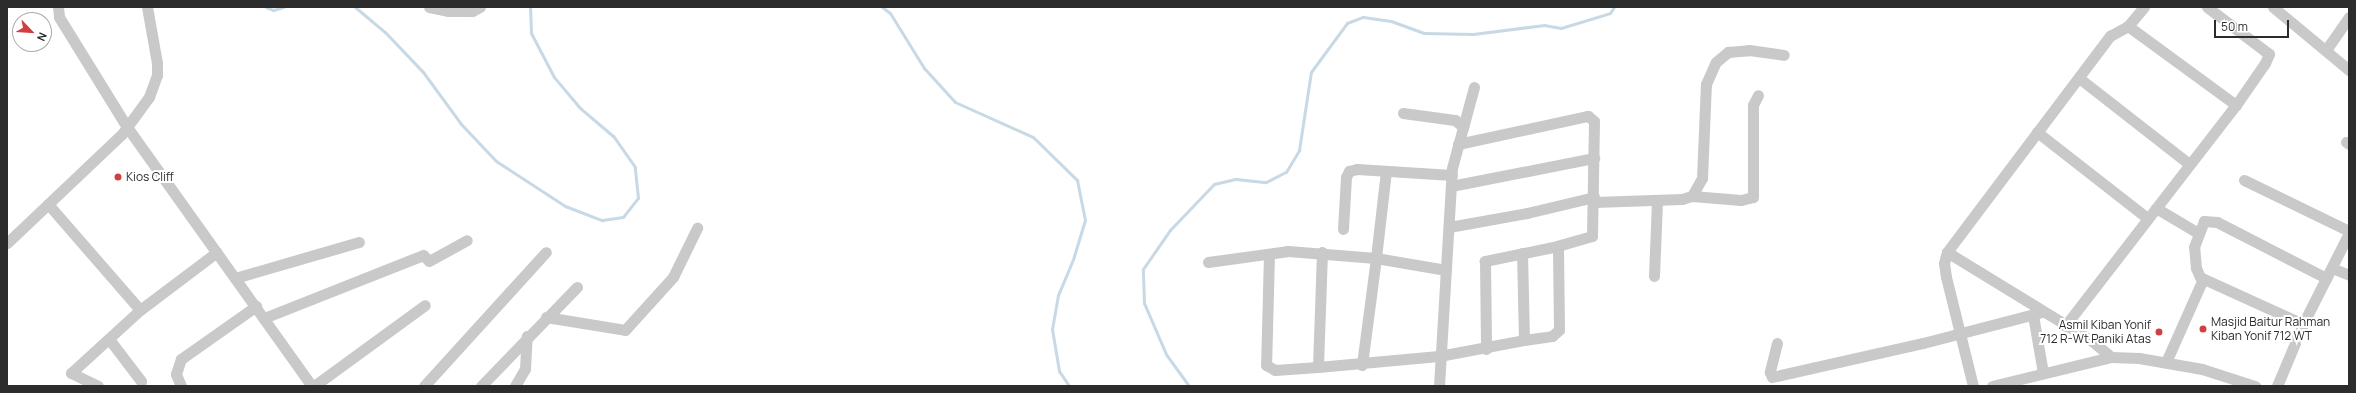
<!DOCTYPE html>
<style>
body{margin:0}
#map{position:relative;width:2356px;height:393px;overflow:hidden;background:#fff;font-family:Manrope,sans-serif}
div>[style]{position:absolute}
.stream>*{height:3px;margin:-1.5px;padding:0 1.5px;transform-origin:1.5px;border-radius:1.5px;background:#c8d9e6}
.minor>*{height:11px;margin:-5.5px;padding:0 5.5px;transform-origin:5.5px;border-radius:5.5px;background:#c9c9c9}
.dots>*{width:11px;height:11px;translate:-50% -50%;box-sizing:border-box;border:2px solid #fff;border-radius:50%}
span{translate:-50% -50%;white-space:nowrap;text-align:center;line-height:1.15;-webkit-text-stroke:4px #fff;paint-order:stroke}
.poi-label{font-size:12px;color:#2c2c2c}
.left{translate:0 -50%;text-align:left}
.right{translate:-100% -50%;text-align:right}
.frame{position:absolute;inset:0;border:8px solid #2c2c2c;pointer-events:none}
.north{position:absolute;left:12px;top:12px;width:40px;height:40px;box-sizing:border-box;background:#fff;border:1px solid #ababab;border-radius:50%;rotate:115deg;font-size:11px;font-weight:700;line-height:16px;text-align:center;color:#2c2c2c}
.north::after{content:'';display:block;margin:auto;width:14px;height:18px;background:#d04042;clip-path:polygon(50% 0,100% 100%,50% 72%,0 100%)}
.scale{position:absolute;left:2214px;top:20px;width:75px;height:18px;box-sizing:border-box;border:2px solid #2c2c2c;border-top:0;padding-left:5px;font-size:12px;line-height:14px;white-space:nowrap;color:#2c2c2c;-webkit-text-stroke:3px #fff;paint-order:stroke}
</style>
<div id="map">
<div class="stream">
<div style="left:266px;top:7px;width:8px;rotate:23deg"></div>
<div style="left:273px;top:10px;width:11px;rotate:-15deg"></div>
<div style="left:355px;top:7px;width:39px;rotate:40deg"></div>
<div style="left:385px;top:32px;width:55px;rotate:46.5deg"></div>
<div style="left:423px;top:72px;width:64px;rotate:53.8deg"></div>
<div style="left:461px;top:124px;width:51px;rotate:46.6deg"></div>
<div style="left:496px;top:161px;width:82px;rotate:33.1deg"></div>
<div style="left:565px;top:206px;width:40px;rotate:21deg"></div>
<div style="left:602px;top:220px;width:21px;rotate:-8deg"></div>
<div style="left:623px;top:217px;width:24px;rotate:-52deg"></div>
<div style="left:638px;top:198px;width:31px;rotate:-96deg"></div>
<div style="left:635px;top:167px;width:38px;rotate:-125deg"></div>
<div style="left:613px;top:136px;width:43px;rotate:-139.7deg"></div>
<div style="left:580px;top:108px;width:40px;rotate:-130deg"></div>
<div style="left:554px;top:77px;width:50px;rotate:-117.6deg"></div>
<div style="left:531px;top:33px;width:26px;rotate:-92deg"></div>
<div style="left:882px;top:7px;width:10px;rotate:37deg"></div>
<div style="left:890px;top:13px;width:65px;rotate:58.3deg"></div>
<div style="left:924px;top:68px;width:46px;rotate:47.6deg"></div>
<div style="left:955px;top:102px;width:85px;rotate:24.2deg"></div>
<div style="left:1033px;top:137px;width:62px;rotate:44.3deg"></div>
<div style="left:1077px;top:180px;width:41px;rotate:78.7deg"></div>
<div style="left:1085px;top:220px;width:39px;rotate:107deg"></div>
<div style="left:1074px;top:257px;width:41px;rotate:112.8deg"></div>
<div style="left:1058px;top:295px;width:35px;rotate:100deg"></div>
<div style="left:1052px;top:329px;width:43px;rotate:80.5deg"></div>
<div style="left:1059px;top:371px;width:18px;rotate:56deg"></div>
<div style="left:1189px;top:386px;width:39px;rotate:-126deg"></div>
<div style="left:1166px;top:354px;width:56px;rotate:-113.3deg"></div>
<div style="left:1144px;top:303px;width:34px;rotate:-92deg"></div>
<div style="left:1143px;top:269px;width:47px;rotate:-55.3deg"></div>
<div style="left:1170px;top:230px;width:64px;rotate:-46.3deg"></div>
<div style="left:1214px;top:184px;width:23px;rotate:-13deg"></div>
<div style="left:1236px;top:179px;width:30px;rotate:6deg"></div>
<div style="left:1266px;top:182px;width:22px;rotate:-27deg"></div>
<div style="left:1286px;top:172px;width:26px;rotate:-59deg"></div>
<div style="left:1299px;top:150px;width:79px;rotate:-81.3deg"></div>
<div style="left:1311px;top:72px;width:61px;rotate:-53.7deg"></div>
<div style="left:1347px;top:23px;width:17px;rotate:-21deg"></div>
<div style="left:1363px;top:17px;width:28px;rotate:8deg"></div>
<div style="left:1391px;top:21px;width:35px;rotate:20deg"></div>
<div style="left:1424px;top:33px;width:49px;rotate:1.2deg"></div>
<div style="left:1473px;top:34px;width:72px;rotate:-7.2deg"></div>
<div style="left:1544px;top:25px;width:17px;rotate:10deg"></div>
<div style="left:1561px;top:28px;width:51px;rotate:-17deg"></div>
<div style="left:1610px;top:13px;width:7px;rotate:-56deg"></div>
</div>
<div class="minor">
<div style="left:58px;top:7px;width:10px;rotate:84deg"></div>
<div style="left:59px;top:17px;width:129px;rotate:58.3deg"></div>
<div style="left:127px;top:127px;width:318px;rotate:54.5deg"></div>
<div style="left:429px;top:7px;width:19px;rotate:12deg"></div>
<div style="left:448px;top:11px;width:24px"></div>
<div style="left:472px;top:11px;width:9px;rotate:-27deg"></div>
<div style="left:2273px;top:7px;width:99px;rotate:39.7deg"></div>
<div style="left:2128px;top:26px;width:134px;rotate:36.2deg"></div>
<div style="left:2326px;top:50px;width:40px;rotate:-55.1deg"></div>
<div style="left:2079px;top:78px;width:140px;rotate:38deg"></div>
<div style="left:1403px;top:113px;width:52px;rotate:7.7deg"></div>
<div style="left:1455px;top:120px;width:11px;rotate:41deg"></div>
<div style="left:2037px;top:132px;width:140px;rotate:38deg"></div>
<div style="left:2346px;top:142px;width:4px;rotate:34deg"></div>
<div style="left:1458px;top:144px;width:133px;rotate:-12.2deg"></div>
<div style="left:1588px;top:116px;width:8px;rotate:40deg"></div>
<div style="left:1594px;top:121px;width:115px;rotate:91deg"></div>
<div style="left:1592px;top:236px;width:35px;rotate:164deg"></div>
<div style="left:1558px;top:246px;width:75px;rotate:168.4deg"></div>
<div style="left:1485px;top:261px;width:88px;rotate:89.3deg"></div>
<div style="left:1386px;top:171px;width:88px;rotate:96.6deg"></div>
<div style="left:1376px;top:258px;width:71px;rotate:9.7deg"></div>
<div style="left:2244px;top:180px;width:117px;rotate:25.9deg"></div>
<div style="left:1451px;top:186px;width:146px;rotate:-11.1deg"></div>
<div style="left:1692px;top:196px;width:49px;rotate:4.7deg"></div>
<div style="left:1741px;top:200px;width:12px;rotate:-14deg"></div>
<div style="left:1753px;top:197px;width:92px;rotate:-90deg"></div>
<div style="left:1753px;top:105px;width:11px;rotate:-63deg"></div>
<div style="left:1594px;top:202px;width:88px;rotate:-2deg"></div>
<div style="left:1682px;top:199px;width:10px;rotate:-17deg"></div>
<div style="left:1692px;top:196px;width:21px;rotate:-61deg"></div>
<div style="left:1702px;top:178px;width:94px;rotate:-87.6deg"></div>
<div style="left:1706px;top:84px;width:24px;rotate:-66deg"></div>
<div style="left:1716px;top:62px;width:16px;rotate:-40deg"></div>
<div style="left:1728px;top:52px;width:21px;rotate:-5deg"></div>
<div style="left:1749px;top:50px;width:35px;rotate:8deg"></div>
<div style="left:48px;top:204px;width:140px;rotate:49deg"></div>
<div style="left:2156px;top:208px;width:49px;rotate:30.8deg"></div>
<div style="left:1449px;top:227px;width:79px;rotate:-10.2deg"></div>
<div style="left:1527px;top:213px;width:69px;rotate:-13.4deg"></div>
<div style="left:1343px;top:229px;width:52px;rotate:-86.7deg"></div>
<div style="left:1346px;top:177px;width:7px;rotate:-63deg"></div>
<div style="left:1349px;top:171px;width:8px;rotate:-14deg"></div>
<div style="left:1357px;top:169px;width:95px;rotate:3.6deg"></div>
<div style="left:7px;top:243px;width:158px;rotate:-43.5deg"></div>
<div style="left:122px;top:134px;width:46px;rotate:-53.9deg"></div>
<div style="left:149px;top:97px;width:23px;rotate:-70deg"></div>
<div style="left:157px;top:75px;width:12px;rotate:-90deg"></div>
<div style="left:157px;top:63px;width:57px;rotate:-100.1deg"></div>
<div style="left:1322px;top:252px;width:115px;rotate:92deg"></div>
<div style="left:1318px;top:367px;width:121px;rotate:-5.2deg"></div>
<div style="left:1439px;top:356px;width:86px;rotate:-10.7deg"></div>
<div style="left:1524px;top:340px;width:87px;rotate:-91.3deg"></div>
<div style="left:1947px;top:252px;width:170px;rotate:31.5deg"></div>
<div style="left:2092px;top:341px;width:25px;rotate:40deg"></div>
<div style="left:1269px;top:254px;width:111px;rotate:91.5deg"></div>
<div style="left:1266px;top:365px;width:10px;rotate:29deg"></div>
<div style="left:1275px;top:370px;width:43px;rotate:-4deg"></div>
<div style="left:1208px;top:262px;width:81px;rotate:-7.8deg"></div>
<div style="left:1288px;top:251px;width:88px;rotate:4.5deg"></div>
<div style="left:1376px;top:258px;width:108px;rotate:97.5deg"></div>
<div style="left:2332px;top:268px;width:18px;rotate:22deg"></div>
<div style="left:1654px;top:276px;width:76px;rotate:-87.7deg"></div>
<div style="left:235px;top:278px;width:129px;rotate:-16.2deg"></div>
<div style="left:2033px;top:315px;width:59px;rotate:80.2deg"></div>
<div style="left:546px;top:317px;width:80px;rotate:9.3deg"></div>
<div style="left:625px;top:330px;width:72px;rotate:-47.8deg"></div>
<div style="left:673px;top:277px;width:55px;rotate:-63.9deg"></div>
<div style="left:264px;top:318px;width:171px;rotate:-21.6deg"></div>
<div style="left:423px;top:255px;width:8px;rotate:45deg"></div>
<div style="left:429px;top:261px;width:43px;rotate:-28.9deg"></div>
<div style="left:2303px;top:324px;width:113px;rotate:-155.5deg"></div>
<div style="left:2200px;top:277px;width:10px;rotate:-114deg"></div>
<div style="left:2196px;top:268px;width:21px;rotate:-95deg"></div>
<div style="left:2194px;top:247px;width:28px;rotate:-69deg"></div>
<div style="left:2204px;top:221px;width:13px;rotate:4deg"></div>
<div style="left:2217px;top:222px;width:123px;rotate:27.2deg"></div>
<div style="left:2065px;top:326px;width:279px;rotate:-52.3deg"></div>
<div style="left:2236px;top:105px;width:51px;rotate:-55.4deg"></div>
<div style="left:2265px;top:63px;width:10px;rotate:-66deg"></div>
<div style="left:2269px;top:54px;width:78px;rotate:-142.8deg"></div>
<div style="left:109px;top:339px;width:53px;rotate:52.7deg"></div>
<div style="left:1524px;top:340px;width:28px;rotate:-8deg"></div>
<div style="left:1552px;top:336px;width:9px;rotate:-41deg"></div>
<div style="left:1559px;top:330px;width:84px;rotate:-90.7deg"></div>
<div style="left:1777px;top:343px;width:30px;rotate:104deg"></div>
<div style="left:1770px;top:372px;width:5px;rotate:68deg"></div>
<div style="left:1772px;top:377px;width:155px;rotate:-12.7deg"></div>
<div style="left:1923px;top:343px;width:123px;rotate:-14.6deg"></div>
<div style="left:2166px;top:362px;width:91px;rotate:-66deg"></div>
<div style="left:98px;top:386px;width:30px;rotate:-154deg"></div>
<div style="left:71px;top:373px;width:93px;rotate:-42.4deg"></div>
<div style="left:140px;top:310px;width:96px;rotate:-37deg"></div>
<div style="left:181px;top:386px;width:13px;rotate:-113deg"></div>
<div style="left:176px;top:374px;width:16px;rotate:-72deg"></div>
<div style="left:181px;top:359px;width:92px;rotate:-35.2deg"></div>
<div style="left:314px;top:386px;width:137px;rotate:-36.1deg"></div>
<div style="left:424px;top:386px;width:181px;rotate:-47.7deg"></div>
<div style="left:481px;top:386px;width:138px;rotate:-45.9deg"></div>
<div style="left:515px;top:386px;width:20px;rotate:-60deg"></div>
<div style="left:525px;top:369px;width:33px;rotate:-87deg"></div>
<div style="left:1439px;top:386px;width:218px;rotate:-86.6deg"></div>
<div style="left:1452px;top:168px;width:84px;rotate:-74.8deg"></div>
<div style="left:1973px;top:386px;width:112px;rotate:-103.9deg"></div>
<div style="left:1946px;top:277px;width:14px;rotate:-98deg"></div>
<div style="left:1944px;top:263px;width:11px;rotate:-75deg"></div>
<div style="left:1947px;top:252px;width:271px;rotate:-53deg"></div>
<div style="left:2110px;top:36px;width:21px;rotate:-29deg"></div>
<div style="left:2128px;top:26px;width:25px;rotate:-50deg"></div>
<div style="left:1992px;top:386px;width:122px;rotate:-13.7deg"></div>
<div style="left:2111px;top:357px;width:28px;rotate:2deg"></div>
<div style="left:2139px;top:358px;width:64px;rotate:9.9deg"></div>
<div style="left:2202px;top:369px;width:56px;rotate:17.8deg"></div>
<div style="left:2277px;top:386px;width:67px;rotate:-67.2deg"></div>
<div style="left:2303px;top:324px;width:102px;rotate:-63.2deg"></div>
</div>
<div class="dots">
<div style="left:118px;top:177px;background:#d04042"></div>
<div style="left:2203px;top:329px;background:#d04042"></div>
<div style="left:2159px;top:332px;background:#d04042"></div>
</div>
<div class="poi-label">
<span class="left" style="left:126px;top:177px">Kios Cliff</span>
<span class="left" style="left:2211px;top:329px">Masjid Baitur Rahman<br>Kiban Yonif 712 WT</span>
<span class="right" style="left:2151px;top:332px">Asmil Kiban Yonif<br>712 R-Wt Paniki Atas</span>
</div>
<div class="frame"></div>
<div class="north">N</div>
<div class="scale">50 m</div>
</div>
